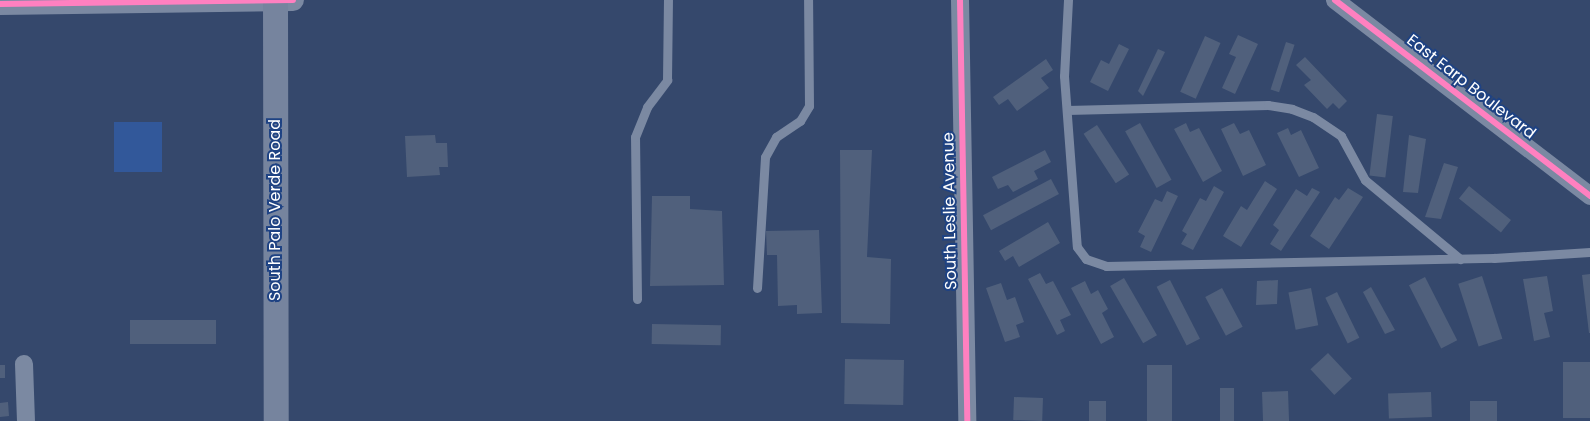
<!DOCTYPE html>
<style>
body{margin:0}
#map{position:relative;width:1590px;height:421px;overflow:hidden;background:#35486c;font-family:Poppins,sans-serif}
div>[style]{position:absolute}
.green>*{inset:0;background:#32589a;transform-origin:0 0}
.building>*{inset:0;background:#50607c;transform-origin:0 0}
.service>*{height:9px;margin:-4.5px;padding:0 4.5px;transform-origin:4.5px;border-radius:4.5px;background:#7b89a2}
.minor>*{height:18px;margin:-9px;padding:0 9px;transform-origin:9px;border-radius:9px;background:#7b89a2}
.tertiary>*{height:22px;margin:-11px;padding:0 11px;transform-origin:11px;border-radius:11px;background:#7b89a2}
.secondary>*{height:25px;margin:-12.5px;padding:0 12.5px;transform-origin:12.5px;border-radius:12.5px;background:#76849e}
.cycleway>*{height:6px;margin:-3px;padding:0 3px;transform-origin:3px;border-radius:3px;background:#ff80c0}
span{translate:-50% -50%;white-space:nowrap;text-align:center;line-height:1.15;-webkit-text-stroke:4px #1e4283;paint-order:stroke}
.street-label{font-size:16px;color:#fff}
</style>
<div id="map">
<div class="green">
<div style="left:162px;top:122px;width:50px;height:48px;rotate:90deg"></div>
</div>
<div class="building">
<div style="clip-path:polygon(1238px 35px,1258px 44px,1235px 94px,1222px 88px,1236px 57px,1229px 54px)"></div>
<div style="left:1205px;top:36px;width:17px;height:61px;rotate:24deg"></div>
<div style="left:1286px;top:42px;width:9px;height:50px;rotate:18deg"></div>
<div style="clip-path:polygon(1119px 44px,1129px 49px,1108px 91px,1090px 82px,1101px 60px,1109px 64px)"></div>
<div style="clip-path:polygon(1158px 49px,1165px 52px,1143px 96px,1138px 91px)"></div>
<div style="clip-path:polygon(1305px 57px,1347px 101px,1339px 109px,1333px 103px,1327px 109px,1304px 85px,1311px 80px,1296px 65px)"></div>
<div style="clip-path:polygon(1046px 59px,1053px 70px,1041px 78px,1049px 88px,1017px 111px,1008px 99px,999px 105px,993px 97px)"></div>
<div style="left:1377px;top:114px;width:16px;height:62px;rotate:7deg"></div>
<div style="left:1140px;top:123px;width:65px;height:17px;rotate:61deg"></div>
<div style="clip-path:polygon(1186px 123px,1190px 132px,1199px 128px,1222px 171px,1203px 182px,1174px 129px)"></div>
<div style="clip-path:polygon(1234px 123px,1240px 134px,1249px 130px,1266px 165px,1243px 176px,1221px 129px)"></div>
<div style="left:1097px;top:125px;width:59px;height:16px;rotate:57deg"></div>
<div style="clip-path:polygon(1288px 128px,1291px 135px,1301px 130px,1319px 168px,1299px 177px,1277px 133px)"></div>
<div style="clip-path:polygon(435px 135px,436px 143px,447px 143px,448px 167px,439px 167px,440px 175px,407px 177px,405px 136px)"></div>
<div style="clip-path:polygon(1409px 135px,1426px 139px,1418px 193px,1403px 192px)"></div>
<div style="clip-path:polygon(840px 150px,872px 150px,867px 257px,891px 259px,890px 324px,841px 323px)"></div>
<div style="clip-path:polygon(1045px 150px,1051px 162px,1034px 171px,1038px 179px,1013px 192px,1008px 185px,998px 189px,992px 177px)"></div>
<div style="clip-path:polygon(1444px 163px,1458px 167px,1441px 219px,1425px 217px)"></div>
<div style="left:1051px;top:179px;width:17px;height:77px;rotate:62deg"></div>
<div style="clip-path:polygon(1265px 181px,1277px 189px,1241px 247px,1223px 236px,1241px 206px,1247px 210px)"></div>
<div style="clip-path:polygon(1214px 186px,1224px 192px,1193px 250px,1181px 244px,1187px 234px,1182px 231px,1200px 198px,1206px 201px)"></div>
<div style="left:1469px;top:186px;width:54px;height:16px;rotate:39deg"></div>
<div style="clip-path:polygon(1312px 188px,1320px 192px,1281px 251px,1270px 244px,1279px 230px,1273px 225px,1296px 189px,1307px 196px)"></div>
<div style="clip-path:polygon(1348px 188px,1363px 197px,1329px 249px,1310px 236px,1335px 197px,1339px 200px)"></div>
<div style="clip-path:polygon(1167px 191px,1178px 196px,1151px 252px,1140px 247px,1145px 236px,1138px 232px,1155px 199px,1162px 202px)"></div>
<div style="clip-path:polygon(652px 196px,690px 196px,690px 209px,722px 211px,724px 285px,650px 286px)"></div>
<div style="clip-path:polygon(1048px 222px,1060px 243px,1019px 267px,1013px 256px,1005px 261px,999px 251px)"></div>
<div style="clip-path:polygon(819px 230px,822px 313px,797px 314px,797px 305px,778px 306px,777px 255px,767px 255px,766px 231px)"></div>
<div style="clip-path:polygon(1040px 273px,1046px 284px,1053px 281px,1071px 315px,1060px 320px,1065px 331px,1057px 335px,1028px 279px)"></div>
<div style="clip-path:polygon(1590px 274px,1590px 333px,1589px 333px,1582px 275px)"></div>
<div style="left:1482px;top:276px;width:66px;height:25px;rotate:72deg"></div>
<div style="clip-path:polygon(1547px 276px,1553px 311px,1544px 313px,1550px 337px,1534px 341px,1523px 279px)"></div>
<div style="left:1425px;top:277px;width:71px;height:18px;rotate:63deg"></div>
<div style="left:1124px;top:278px;width:66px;height:16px;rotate:60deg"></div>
<div style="left:1170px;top:280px;width:66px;height:15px;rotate:63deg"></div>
<div style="clip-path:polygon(1278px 280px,1277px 304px,1256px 305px,1257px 281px)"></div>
<div style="clip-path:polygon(1085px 281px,1091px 294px,1098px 290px,1108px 309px,1102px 313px,1114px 337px,1101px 344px,1071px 288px)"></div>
<div style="clip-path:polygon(1001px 283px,1007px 300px,1015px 297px,1024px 322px,1016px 325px,1020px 337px,1005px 342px,986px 288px)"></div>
<div style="clip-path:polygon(1371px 287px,1395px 330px,1385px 334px,1363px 292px)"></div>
<div style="left:1222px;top:288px;width:44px;height:19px;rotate:62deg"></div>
<div style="left:1311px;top:288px;width:38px;height:23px;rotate:79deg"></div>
<div style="left:1337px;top:292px;width:51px;height:13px;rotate:64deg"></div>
<div style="left:130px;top:320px;width:86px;height:24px"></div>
<div style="left:652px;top:324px;width:69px;height:20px;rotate:1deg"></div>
<div style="left:1328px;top:353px;width:35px;height:24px;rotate:47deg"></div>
<div style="left:845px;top:359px;width:59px;height:45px;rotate:1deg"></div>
<div style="left:1590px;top:362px;width:56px;height:27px;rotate:90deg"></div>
<div style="left:0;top:365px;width:5px;height:13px"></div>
<div style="left:1147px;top:365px;width:25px;height:56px"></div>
<div style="left:1234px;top:388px;width:33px;height:14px;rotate:90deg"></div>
<div style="left:1288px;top:391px;width:30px;height:26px;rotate:88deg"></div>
<div style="left:1431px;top:392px;width:25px;height:43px;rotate:88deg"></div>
<div style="left:1043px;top:398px;width:23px;height:29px;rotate:92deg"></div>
<div style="left:1089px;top:401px;width:17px;height:20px"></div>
<div style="left:1470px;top:401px;width:27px;height:20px"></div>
<div style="clip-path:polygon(8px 402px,9px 416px,0 417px,0 403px)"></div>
</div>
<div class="service">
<div style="left:1068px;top:0;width:76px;rotate:93deg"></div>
<div style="left:1064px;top:76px;width:171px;rotate:85.7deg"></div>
<div style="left:1077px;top:247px;width:15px;rotate:53deg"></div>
<div style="left:1086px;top:259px;width:21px;rotate:19deg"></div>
<div style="left:1106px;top:266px;width:388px;rotate:-1.2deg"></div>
<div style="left:1494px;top:258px;width:96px;rotate:-3.6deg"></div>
<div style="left:1067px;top:110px;width:201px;rotate:-1.4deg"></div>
<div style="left:1268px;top:105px;width:24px;rotate:9deg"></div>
<div style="left:1292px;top:109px;width:22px;rotate:21deg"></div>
<div style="left:1313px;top:117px;width:34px;rotate:34deg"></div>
<div style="left:1341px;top:136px;width:50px;rotate:61.4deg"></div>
<div style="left:1365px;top:180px;width:124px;rotate:39.7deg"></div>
<div style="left:757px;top:288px;width:131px;rotate:-86.5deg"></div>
<div style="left:765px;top:157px;width:23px;rotate:-61deg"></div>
<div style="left:776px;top:137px;width:29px;rotate:-34deg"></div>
<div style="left:800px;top:121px;width:17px;rotate:-59deg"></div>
<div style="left:809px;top:106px;width:106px;rotate:-90.5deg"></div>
<div style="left:637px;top:299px;width:162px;rotate:-90.7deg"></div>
<div style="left:635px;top:137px;width:32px;rotate:-68deg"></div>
<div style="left:647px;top:107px;width:34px;rotate:-53deg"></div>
<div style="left:667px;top:80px;width:80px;rotate:-89.3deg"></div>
</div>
<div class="minor">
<div style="left:960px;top:0;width:421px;rotate:89deg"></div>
<div style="left:1335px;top:0;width:322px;rotate:37.5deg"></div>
<div style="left:24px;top:364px;width:57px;rotate:88deg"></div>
</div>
<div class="tertiary">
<div style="left:0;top:4px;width:293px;rotate:-0.8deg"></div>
</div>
<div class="secondary">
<div style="left:275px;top:0;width:421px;rotate:89.9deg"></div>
</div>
<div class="cycleway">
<div style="left:960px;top:0;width:421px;rotate:89deg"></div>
<div style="left:1335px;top:0;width:322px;rotate:37.5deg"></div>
<div style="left:0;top:4px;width:293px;rotate:-0.8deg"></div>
</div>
<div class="street-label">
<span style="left:1471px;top:87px;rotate:38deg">East Earp Boulevard</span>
<span style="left:275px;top:210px;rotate:-90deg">South Palo Verde Road</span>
<span style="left:950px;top:211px;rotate:-91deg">South Leslie Avenue</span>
</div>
</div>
